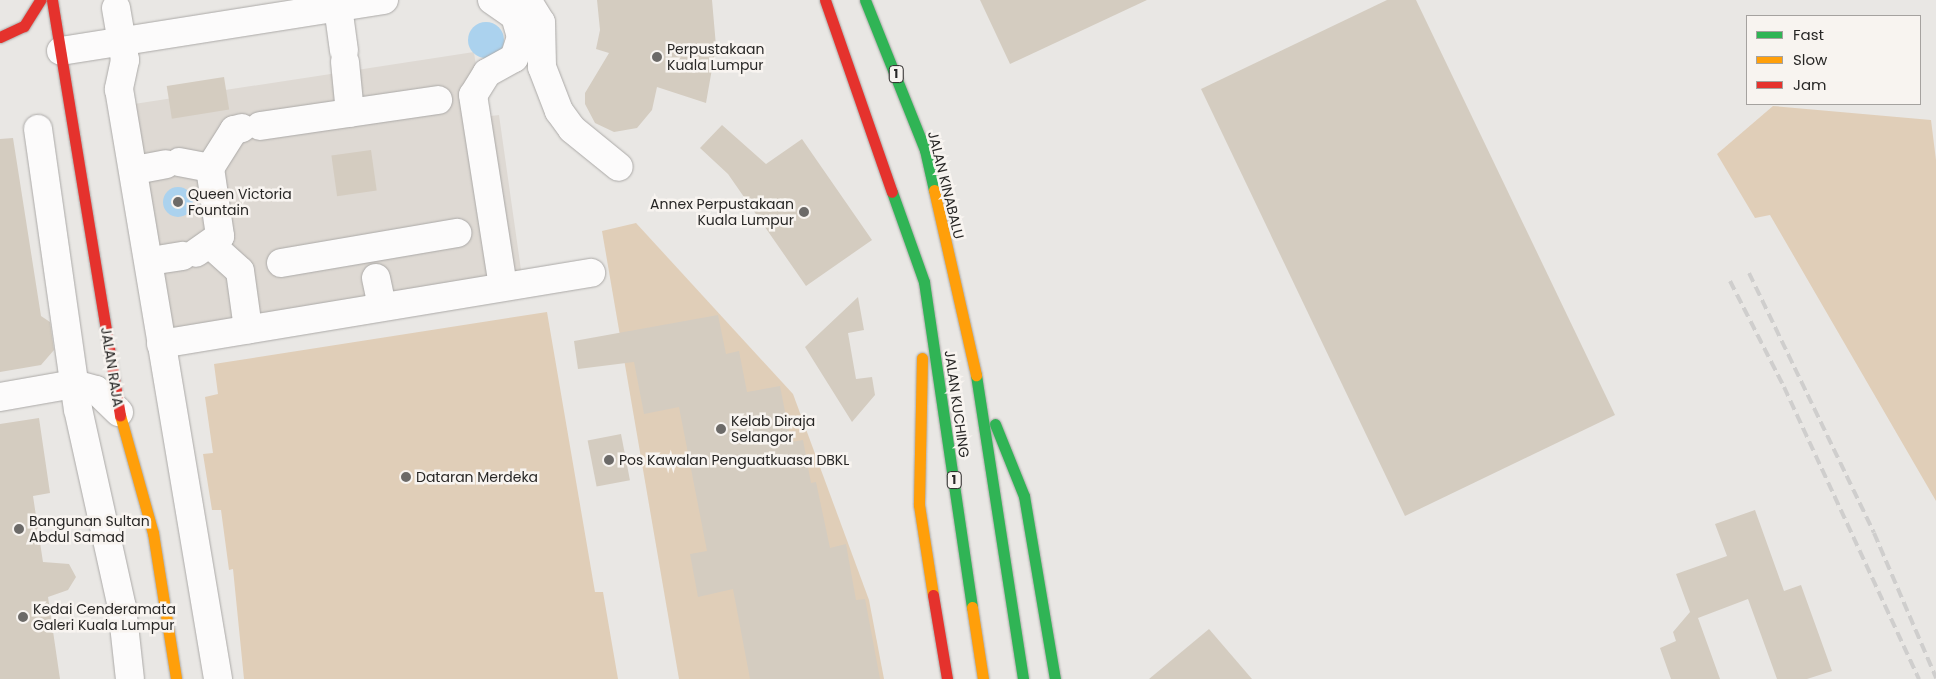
<!DOCTYPE html>
<style>
body{margin:0}
#map{position:relative;width:1936px;height:679px;overflow:hidden;background:#e9e7e4;font-family:Poppins,sans-serif}
div>[style]{position:absolute}
.built>*{inset:0;background:#ded9d3}
.green>*{inset:0;background:#e0ceb8}
.water>*{inset:0;background:#abd2ee}
.round{border-radius:50%}
.building>*{inset:0;background:#d4ccc0;transform-origin:0 0}
.roads{filter:drop-shadow(0 0 1px #aba9a7) drop-shadow(0 0 1px #aba9a7)}
.street>*{height:28px;margin:-14px;padding:0 14px;transform-origin:14px;border-radius:14px;background:#fcfbfb}
.fast>*{height:11px;margin:-5.5px;padding:0 5.5px;transform-origin:5.5px;border-radius:5.5px;background:#30b455}
.slow>*{height:11px;margin:-5.5px;padding:0 5.5px;transform-origin:5.5px;border-radius:5.5px;background:#ff9f0a}
.jam>*{height:11px;margin:-5.5px;padding:0 5.5px;transform-origin:5.5px;border-radius:5.5px;background:#e5322d}
.rail>*{height:4px;margin-top:-2px;transform-origin:0;background:repeating-linear-gradient(90deg,#cfcecd 0 10px,transparent 0 15px)}
.dots>*{width:14px;height:14px;translate:-50% -50%;box-sizing:border-box;border:2px solid #f8f4f0;border-radius:50%}
span{translate:-50% -50%;white-space:nowrap;text-align:center;line-height:1.15;-webkit-text-stroke:5px #f8f4f0;paint-order:stroke}
.shield-label span{padding:1px 4px;background:#f8f4f0;border:1px solid;border-radius:4px;-webkit-text-stroke-width:0}
.shield-label{font-size:12px;color:#282726;font-weight:700}
.poi-label{font-size:14px;color:#282726}
.left{translate:0 -50%;text-align:left}
.right{translate:-100% -50%;text-align:right}
.street-label{font-size:14px;color:#282726}
.legend{position:absolute;left:1746px;top:15px;width:175px;height:90px;box-sizing:border-box;background:#f8f4f0;border:1px solid #a5a29f;margin:0;padding:6px 9px;list-style:none;font-size:15px;color:#282726}
.legend li{display:flex;align-items:center;gap:10px;height:25px}
.legend b{width:25px;border:1px solid #a5a29f}
</style>
<div id="map">
<div class="built">
<div style="clip-path:polygon(474px 52px,483px 117px,499px 115px,522px 277px,162px 332px,121px 106px)"></div>
</div>
<div class="green">
<div style="clip-path:polygon(1773px 106px,1931px 120px,1936px 160px,1936px 501px,1770px 215px,1755px 218px,1717px 154px)"></div>
<div style="clip-path:polygon(636px 223px,793px 394px,869px 600px,884px 679px,679px 679px,602px 231px)"></div>
<div style="clip-path:polygon(547px 312px,595px 592px,603px 592px,618px 679px,244px 679px,233px 569px,229px 570px,221px 510px,212px 510px,203px 454px,213px 453px,205px 397px,218px 394px,214px 364px)"></div>
</div>
<div class="water">
<div class="round" style="left:468px;top:22px;width:36px;height:36px"></div>
<div class="round" style="left:163px;top:187px;width:30px;height:30px"></div>
</div>
<div class="building">
<div style="clip-path:polygon(597px 0,712px 0,716px 46px,706px 103px,657px 87px,652px 110px,637px 128px,614px 132px,595px 123px,585px 104px,585px 93px,609px 53px,596px 49px,600px 30px)"></div>
<div style="clip-path:polygon(980px 0,1147px 0,1010px 64px)"></div>
<div style="clip-path:polygon(1387px 0,1416px 0,1615px 415px,1405px 516px,1201px 89px)"></div>
<div style="left:224px;top:77px;width:33px;height:58px;rotate:81deg"></div>
<div style="clip-path:polygon(722px 125px,766px 164px,802px 139px,872px 240px,806px 286px,728px 174px,700px 148px)"></div>
<div style="clip-path:polygon(13px 138px,41px 316px,50px 322px,54px 350px,41px 365px,0 372px,0 139px)"></div>
<div style="left:371px;top:150px;width:41px;height:40px;rotate:82deg"></div>
<div style="clip-path:polygon(858px 297px,864px 330px,848px 333px,856px 379px,872px 377px,875px 395px,852px 422px,805px 347px)"></div>
<div style="clip-path:polygon(718px 315px,726px 354px,739px 351px,747px 392px,780px 386px,791px 442px,803px 440px,811px 483px,816px 482px,830px 548px,846px 544px,856px 600px,865px 599px,880px 679px,750px 679px,733px 589px,698px 597px,690px 554px,707px 551px,679px 407px,644px 414px,634px 362px,578px 369px,574px 341px)"></div>
<div style="clip-path:polygon(39px 418px,50px 493px,33px 496px,43px 562px,69px 564px,76px 577px,68px 590px,48px 597px,60px 679px,0 679px,0 424px)"></div>
<div style="left:621px;top:434px;width:47px;height:34px;rotate:79deg"></div>
<div style="clip-path:polygon(1755px 510px,1784px 591px,1801px 585px,1832px 671px,1807px 679px,1777px 679px,1748px 599px,1698px 618px,1720px 679px,1671px 679px,1660px 648px,1676px 641px,1673px 632px,1690px 612px,1676px 574px,1727px 556px,1715px 524px)"></div>
<div style="clip-path:polygon(1209px 629px,1252px 679px,1149px 679px)"></div>
</div>
<div class="roads">
<div class="street">
<div style="left:492px;top:0;width:28px;rotate:35deg"></div>
<div style="left:515px;top:16px;width:22px;rotate:74deg"></div>
<div style="left:521px;top:37px;width:22px;rotate:108deg"></div>
<div style="left:514px;top:58px;width:31px;rotate:151deg"></div>
<div style="left:487px;top:73px;width:26px;rotate:122deg"></div>
<div style="left:473px;top:95px;width:193px;rotate:81.1deg"></div>
<div style="left:527px;top:0;width:26px;rotate:58deg"></div>
<div style="left:541px;top:22px;width:45px;rotate:88.7deg"></div>
<div style="left:542px;top:67px;width:47px;rotate:68.9deg"></div>
<div style="left:559px;top:111px;width:22px;rotate:54deg"></div>
<div style="left:572px;top:129px;width:60px;rotate:39deg"></div>
<div style="left:338px;top:7px;width:44px;rotate:82.2deg"></div>
<div style="left:116px;top:8px;width:53px;rotate:80.2deg"></div>
<div style="left:125px;top:60px;width:30px;rotate:102deg"></div>
<div style="left:119px;top:89px;width:598px;rotate:80.47deg"></div>
<div style="left:61px;top:51px;width:327px;rotate:-9deg"></div>
<div style="left:345px;top:62px;width:51px;rotate:84.4deg"></div>
<div style="left:260px;top:126px;width:180px;rotate:-8.3deg"></div>
<div style="left:38px;top:129px;width:283px;rotate:81.9deg"></div>
<div style="left:78px;top:409px;width:203px;rotate:77.5deg"></div>
<div style="left:122px;top:607px;width:72px;rotate:83.7deg"></div>
<div style="left:179px;top:162px;width:32px;rotate:11deg"></div>
<div style="left:210px;top:168px;width:69px;rotate:81.6deg"></div>
<div style="left:220px;top:236px;width:29px;rotate:145deg"></div>
<div style="left:146px;top:168px;width:20px;rotate:-11deg"></div>
<div style="left:210px;top:168px;width:45px;rotate:-57.7deg"></div>
<div style="left:234px;top:130px;width:8px;rotate:-14deg"></div>
<div style="left:210px;top:244px;width:40px;rotate:42deg"></div>
<div style="left:240px;top:271px;width:59px;rotate:82.1deg"></div>
<div style="left:163px;top:259px;width:20px;rotate:-9deg"></div>
<div style="left:281px;top:263px;width:179px;rotate:-9.7deg"></div>
<div style="left:376px;top:278px;width:29px;rotate:78deg"></div>
<div style="left:161px;top:344px;width:436px;rotate:-9.4deg"></div>
<div style="left:0;top:397px;width:75px;rotate:-10deg"></div>
<div style="left:74px;top:384px;width:23px;rotate:15deg"></div>
<div style="left:96px;top:390px;width:32px;rotate:44deg"></div>
</div>
<div class="fast">
<div style="left:865px;top:0;width:162px;rotate:68.2deg"></div>
<div style="left:925px;top:150px;width:41px;rotate:77.3deg"></div>
<div style="left:892px;top:192px;width:96px;rotate:70.4deg"></div>
<div style="left:924px;top:282px;width:329px;rotate:81.6deg"></div>
<div style="left:976px;top:375px;width:308px;rotate:81.2deg"></div>
<div style="left:995px;top:424px;width:78px;rotate:68.1deg"></div>
<div style="left:1024px;top:496px;width:186px;rotate:80.4deg"></div>
</div>
<div class="slow">
<div style="left:934px;top:190px;width:190px;rotate:77.2deg"></div>
<div style="left:922px;top:358px;width:147px;rotate:91.2deg"></div>
<div style="left:919px;top:505px;width:91px;rotate:81.2deg"></div>
<div style="left:120px;top:415px;width:123px;rotate:74.4deg"></div>
<div style="left:153px;top:533px;width:148px;rotate:81deg"></div>
<div style="left:972px;top:607px;width:73px;rotate:81.3deg"></div>
</div>
<div class="jam">
<div style="left:52px;top:0;width:421px;rotate:80.7deg"></div>
<div style="left:825px;top:0;width:203px;rotate:70.8deg"></div>
<div style="left:0;top:37px;width:26px;rotate:-25deg"></div>
<div style="left:24px;top:26px;width:31px;rotate:-58deg"></div>
<div style="left:933px;top:595px;width:85px;rotate:80.5deg"></div>
</div>
</div>
<div class="rail">
<div style="left:1749px;top:273px;width:288px;rotate:64.3deg"></div>
<div style="left:1874px;top:533px;width:158px;rotate:66.8deg"></div>
<div style="left:1730px;top:281px;width:119px;rotate:63deg"></div>
<div style="left:1784px;top:387px;width:322px;rotate:65.2deg"></div>
</div>
<div class="dots">
<div style="left:657px;top:57px;background:#6c6a68"></div>
<div style="left:178px;top:202px;background:#6c6a68"></div>
<div style="left:804px;top:212px;background:#6c6a68"></div>
<div style="left:721px;top:429px;background:#6c6a68"></div>
<div style="left:609px;top:460px;background:#6c6a68"></div>
<div style="left:406px;top:477px;background:#6c6a68"></div>
<div style="left:19px;top:529px;background:#6c6a68"></div>
<div style="left:23px;top:617px;background:#6c6a68"></div>
</div>
<div class="shield-label">
<span style="left:896px;top:74px">1</span>
<span style="left:954px;top:480px">1</span>
</div>
<div class="poi-label">
<span class="left" style="left:667px;top:57px">Perpustakaan<br>Kuala Lumpur</span>
<span class="left" style="left:188px;top:202px">Queen Victoria<br>Fountain</span>
<span class="right" style="left:794px;top:212px">Annex Perpustakaan<br>Kuala Lumpur</span>
<span class="left" style="left:731px;top:429px">Kelab Diraja<br>Selangor</span>
<span class="left" style="left:619px;top:460px">Pos Kawalan Penguatkuasa DBKL</span>
<span class="left" style="left:416px;top:477px">Dataran Merdeka</span>
<span class="left" style="left:29px;top:529px">Bangunan Sultan<br>Abdul Samad</span>
<span class="left" style="left:33px;top:617px">Kedai Cenderamata<br>Galeri Kuala Lumpur</span>
</div>
<div class="street-label">
<span style="left:946px;top:185px;rotate:76deg">JALAN KINABALU</span>
<span style="left:112px;top:367px;rotate:81deg">JALAN RAJA</span>
<span style="left:957px;top:404px;rotate:82deg">JALAN KUCHING</span>
</div>
<ul class="legend">
<li><b style="height:6px;background:#30b455"></b>Fast</li>
<li><b style="height:6px;background:#ff9f0a"></b>Slow</li>
<li><b style="height:6px;background:#e5322d"></b>Jam</li>
</ul>
</div>
